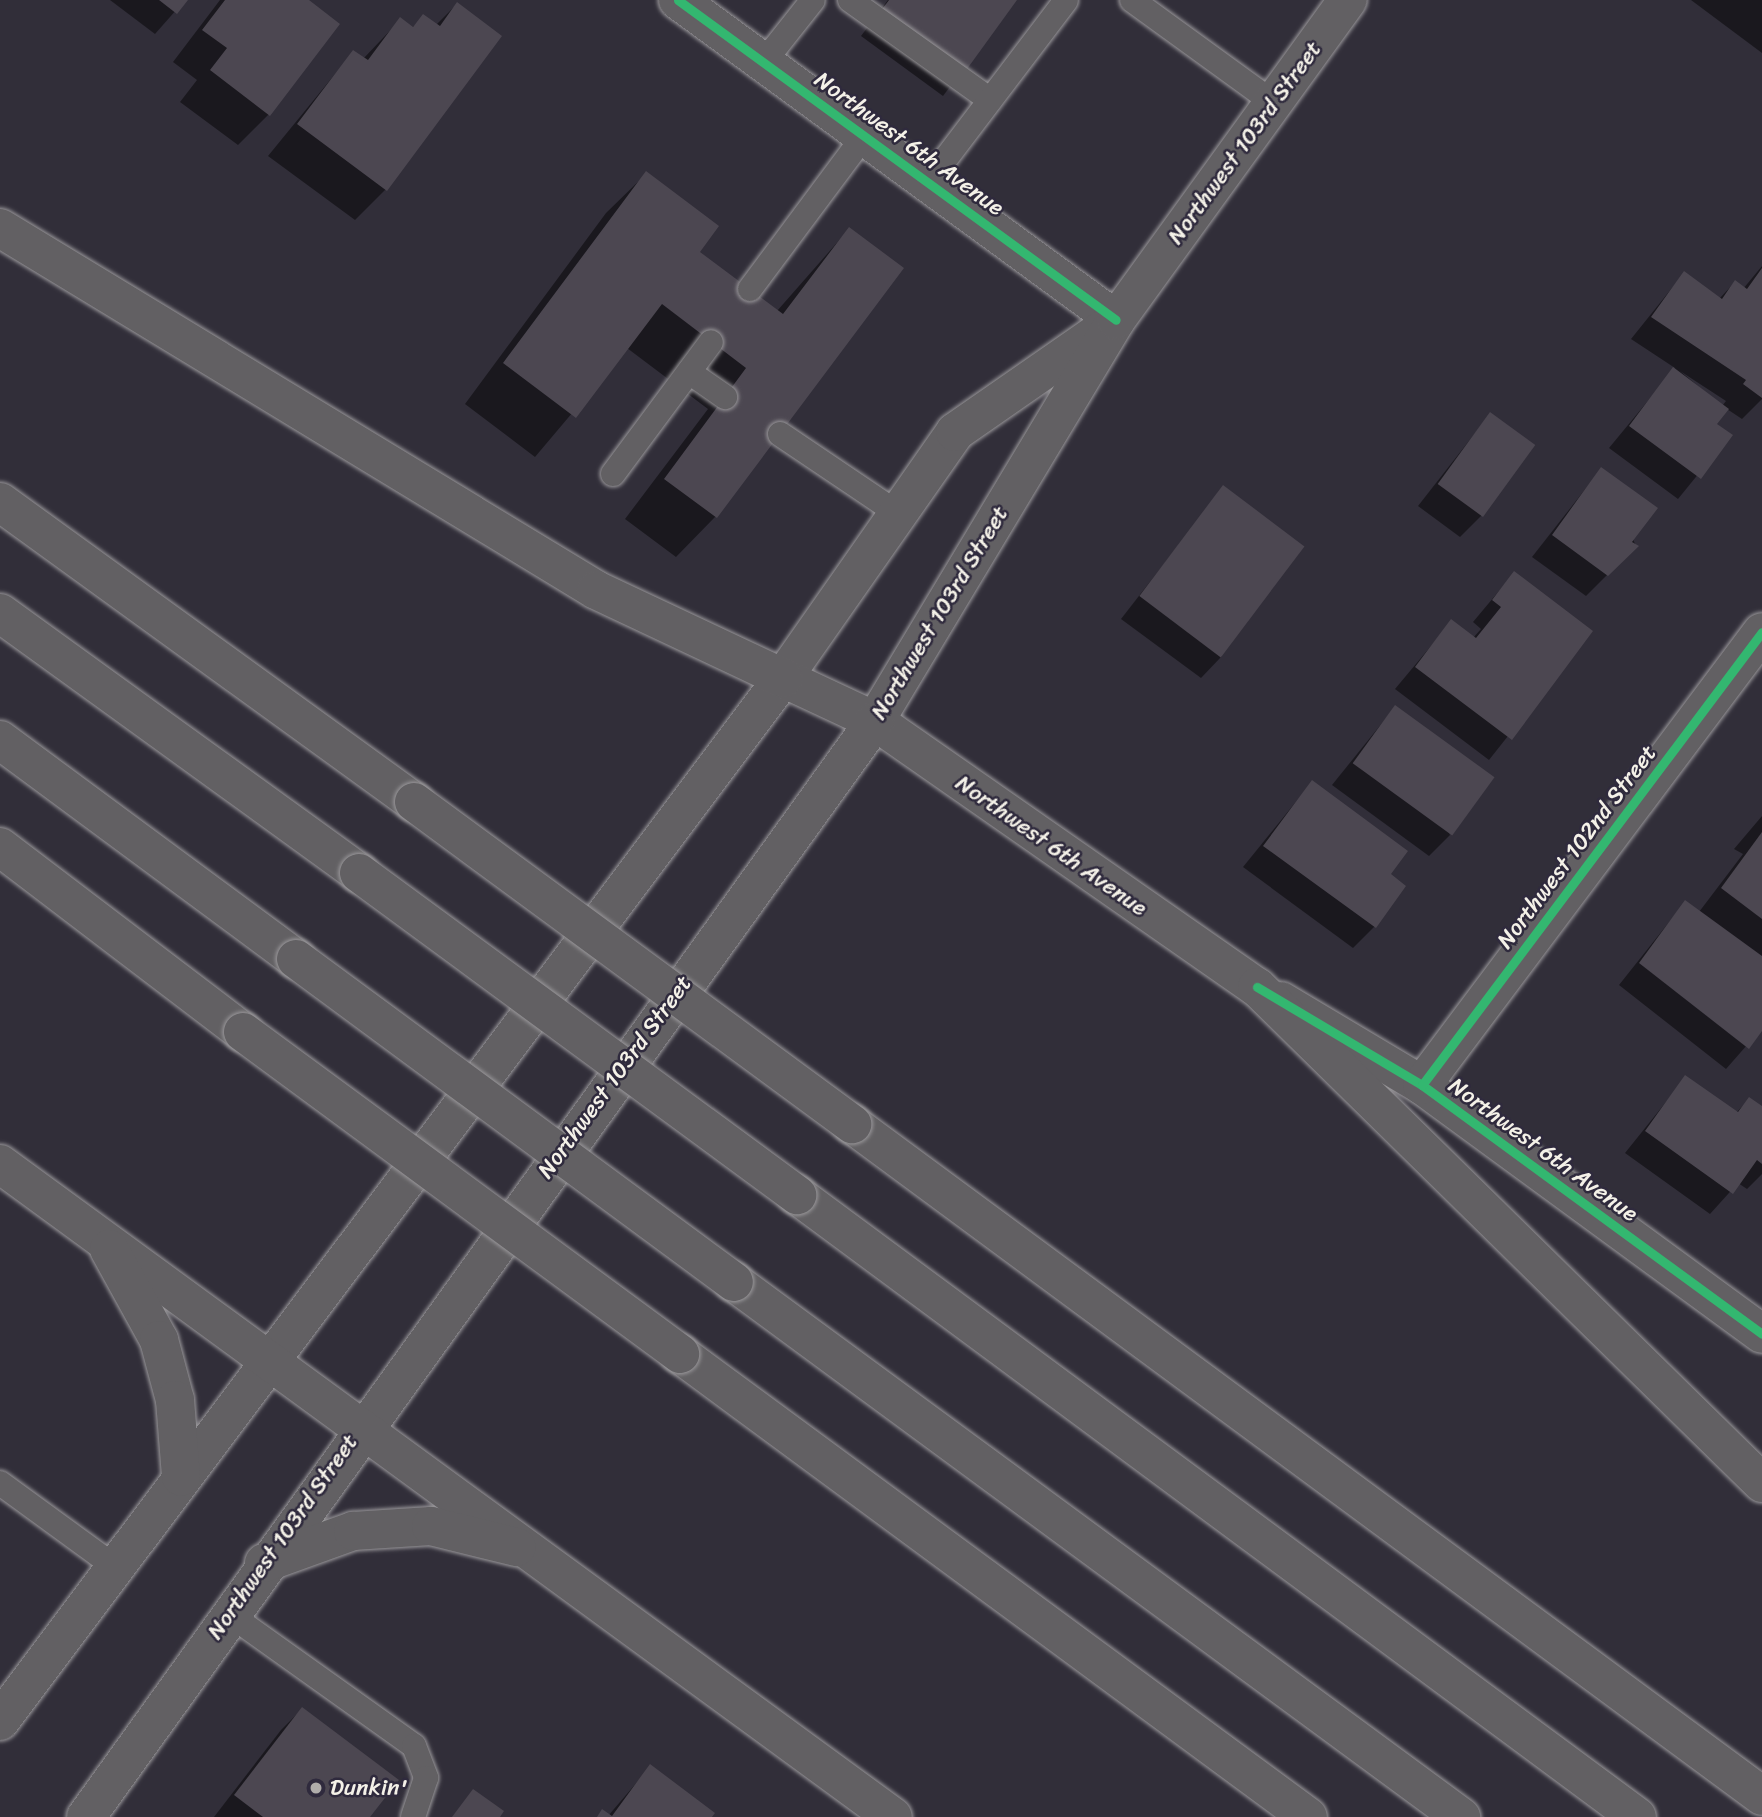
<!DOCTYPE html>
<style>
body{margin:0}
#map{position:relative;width:1762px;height:1817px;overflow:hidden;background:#312e39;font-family:Sriracha,sans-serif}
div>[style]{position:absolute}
.shadow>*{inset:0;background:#0007}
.building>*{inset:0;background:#4c4751;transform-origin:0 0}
.roads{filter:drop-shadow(0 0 2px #9a989b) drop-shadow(0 0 2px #9a989b)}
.lane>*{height:24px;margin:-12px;padding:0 12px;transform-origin:12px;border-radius:12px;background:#626063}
.street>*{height:38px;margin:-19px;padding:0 19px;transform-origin:19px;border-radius:19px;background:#626063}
.secondary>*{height:38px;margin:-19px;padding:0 19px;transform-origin:19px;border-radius:19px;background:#626063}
.primary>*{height:38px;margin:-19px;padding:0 19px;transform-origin:19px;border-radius:19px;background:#626063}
.highway>*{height:38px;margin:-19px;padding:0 19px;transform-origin:19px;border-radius:19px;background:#626063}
.bridges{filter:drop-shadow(0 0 2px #9a989b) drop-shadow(0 0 2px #9a989b)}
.highway-bridge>*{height:38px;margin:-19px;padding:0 19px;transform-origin:19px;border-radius:19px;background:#626063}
.cycleway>*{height:9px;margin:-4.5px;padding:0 4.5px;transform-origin:4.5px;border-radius:4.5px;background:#33b770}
.dots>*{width:19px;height:19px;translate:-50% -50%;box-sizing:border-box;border:4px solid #2f2a3d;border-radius:50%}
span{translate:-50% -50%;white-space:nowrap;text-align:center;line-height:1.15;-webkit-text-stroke:5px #2f2a3d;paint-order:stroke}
.street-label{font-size:23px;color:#f4f1e8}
.poi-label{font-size:23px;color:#f4f1e8}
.left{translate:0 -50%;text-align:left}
</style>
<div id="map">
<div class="shadow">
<div style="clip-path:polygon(110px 0,185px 0,155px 34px)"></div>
<div style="clip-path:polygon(220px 0,306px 0,269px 114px,238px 145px,180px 102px,197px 80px,173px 62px)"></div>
<div style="clip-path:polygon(888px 0,1015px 0,943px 96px,861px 36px)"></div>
<div style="clip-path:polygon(1691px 0,1762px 0,1762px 53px)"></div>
<div style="clip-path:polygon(457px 4px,386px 189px,355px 220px,268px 156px,353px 52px,363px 59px,401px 19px,412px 28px,423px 16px,436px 25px)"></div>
<div style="clip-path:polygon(646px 174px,698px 252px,777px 311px,849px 229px,901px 268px,715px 517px,676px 557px,625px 519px,708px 409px,627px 348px,535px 457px,465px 404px,606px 213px)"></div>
<div style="clip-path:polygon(evenodd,1762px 266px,1762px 399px,1742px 419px,1727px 409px,1715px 424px,1730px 435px,1678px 499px,1609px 448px,1675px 368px,1631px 339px,1684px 273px,1719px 299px,1735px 282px,1743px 289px,1762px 266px,1680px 371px,1726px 401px,1722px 406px,1680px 371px)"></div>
<div style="clip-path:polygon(1490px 414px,1481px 516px,1460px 537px,1418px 506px)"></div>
<div style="clip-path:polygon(1601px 469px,1636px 546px,1586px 596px,1532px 557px)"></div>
<div style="clip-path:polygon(1223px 488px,1222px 656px,1201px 678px,1121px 619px)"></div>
<div style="clip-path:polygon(1514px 573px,1591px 631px,1489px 760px,1395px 689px,1451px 622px,1473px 638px,1481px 629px,1473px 622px)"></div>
<div style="clip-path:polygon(1395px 707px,1450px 835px,1429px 856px,1332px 785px)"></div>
<div style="clip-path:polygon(1312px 782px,1389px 875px,1374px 927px,1353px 948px,1243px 867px)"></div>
<div style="clip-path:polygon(1762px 816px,1762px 1028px,1726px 1069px,1619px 985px,1685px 902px,1699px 912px,1743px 854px,1734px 849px)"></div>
<div style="clip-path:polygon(1686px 1077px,1736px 1113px,1749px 1099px,1762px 1109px,1762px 1174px,1747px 1189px,1738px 1183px,1710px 1214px,1625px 1153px)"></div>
<div style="clip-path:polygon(302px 1709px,368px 1817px,214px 1817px,281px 1730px)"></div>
<div style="clip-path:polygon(650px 1767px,709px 1817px,597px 1817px,608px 1816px)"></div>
</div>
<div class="building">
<div style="clip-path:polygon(159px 0,188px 0,177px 14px)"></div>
<div style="clip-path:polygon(225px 0,309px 0,340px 24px,270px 116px,210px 70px,227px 48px,202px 30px)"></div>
<div style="clip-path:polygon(889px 0,1017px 0,954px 87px,870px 25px)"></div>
<div style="clip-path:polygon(457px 2px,502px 36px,387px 191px,297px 124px,353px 50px,368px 60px,400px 17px,413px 27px,423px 14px,440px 26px)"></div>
<div style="clip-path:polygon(646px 171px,719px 226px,700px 252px,783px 314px,849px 227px,904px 268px,717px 518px,664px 479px,746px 368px,662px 304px,576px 418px,503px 363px)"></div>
<div style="clip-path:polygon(1762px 268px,1762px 398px,1743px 384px,1746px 380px,1651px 317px,1684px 271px,1722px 299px,1735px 280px,1747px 289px)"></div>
<div style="clip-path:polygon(1673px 367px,1729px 409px,1717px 424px,1733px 435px,1701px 479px,1629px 426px)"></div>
<div style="left:1490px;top:412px;width:56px;height:89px;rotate:36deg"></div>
<div style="clip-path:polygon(1601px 467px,1658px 508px,1632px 542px,1639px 546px,1608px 576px,1552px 535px)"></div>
<div style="left:1223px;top:485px;width:102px;height:139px;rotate:37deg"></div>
<div style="clip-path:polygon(1514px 571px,1593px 631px,1512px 740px,1415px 667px,1451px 619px,1476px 638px,1501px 607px,1492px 600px)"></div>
<div style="left:1395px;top:705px;width:123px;height:72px;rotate:36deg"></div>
<div style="clip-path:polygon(1312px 780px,1408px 851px,1391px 874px,1406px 886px,1376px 928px,1263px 846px)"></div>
<div style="clip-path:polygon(1762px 832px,1762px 919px,1721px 888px)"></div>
<div style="clip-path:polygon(1685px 900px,1762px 956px,1762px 1031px,1749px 1049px,1639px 963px)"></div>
<div style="clip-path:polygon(1685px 1075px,1738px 1112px,1749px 1097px,1762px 1106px,1762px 1164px,1757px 1160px,1733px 1194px,1645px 1131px)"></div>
<div style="clip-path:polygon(302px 1707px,399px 1780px,370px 1817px,263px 1817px,234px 1795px)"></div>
<div style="clip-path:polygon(650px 1764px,715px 1813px,712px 1817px,597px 1817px,602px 1809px,612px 1816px)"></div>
<div style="clip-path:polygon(473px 1789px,504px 1811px,500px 1817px,452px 1817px)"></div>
</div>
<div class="roads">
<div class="lane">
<div style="left:850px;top:0;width:172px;rotate:35.5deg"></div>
<div style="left:1132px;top:0;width:175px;rotate:36deg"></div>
<div style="left:763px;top:63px;width:80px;rotate:-51.6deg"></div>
<div style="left:928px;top:182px;width:228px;rotate:-52.8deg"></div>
<div style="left:750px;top:289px;width:191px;rotate:-53.3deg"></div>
<div style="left:689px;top:372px;width:44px;rotate:34.8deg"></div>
<div style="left:780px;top:434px;width:138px;rotate:34deg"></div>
<div style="left:613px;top:474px;width:164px;rotate:-53.4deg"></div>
<div style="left:0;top:1483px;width:141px;rotate:36.1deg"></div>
<div style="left:229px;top:1614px;width:227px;rotate:35.5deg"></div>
<div style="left:414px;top:1746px;width:34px;rotate:69deg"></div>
<div style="left:426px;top:1778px;width:41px;rotate:108.4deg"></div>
</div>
<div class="street">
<div style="left:678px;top:0;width:542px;rotate:36.15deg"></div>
<div style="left:1281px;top:1001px;width:164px;rotate:30.8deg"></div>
<div style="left:1422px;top:1085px;width:421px;rotate:36.2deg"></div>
<div style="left:1422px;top:1085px;width:566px;rotate:-53.11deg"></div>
</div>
<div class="secondary">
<div style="left:783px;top:678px;width:300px;rotate:-55deg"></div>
<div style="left:955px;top:432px;width:184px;rotate:-34.8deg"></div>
<div style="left:875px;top:721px;width:468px;rotate:-59deg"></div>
<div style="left:1116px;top:320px;width:395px;rotate:-54.1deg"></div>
</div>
<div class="primary">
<div style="left:0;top:1721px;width:1304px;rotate:-53.1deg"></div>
<div style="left:783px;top:678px;width:102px;rotate:25.1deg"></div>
<div style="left:875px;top:721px;width:465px;rotate:34.9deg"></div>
<div style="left:86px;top:1817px;width:1350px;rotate:-54.25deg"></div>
</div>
<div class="highway">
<div style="left:0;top:228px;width:697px;rotate:31.27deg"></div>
<div style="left:596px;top:590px;width:207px;rotate:25.2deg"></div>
<div style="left:0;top:502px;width:511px;rotate:35.93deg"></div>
<div style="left:0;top:613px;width:443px;rotate:35.9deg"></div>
<div style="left:0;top:740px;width:368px;rotate:36.5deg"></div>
<div style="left:0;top:847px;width:305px;rotate:37.3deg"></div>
<div style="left:1257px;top:987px;width:708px;rotate:44.48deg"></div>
<div style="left:852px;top:1124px;width:1131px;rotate:36.44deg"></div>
<div style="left:0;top:1164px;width:1106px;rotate:36.18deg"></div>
<div style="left:797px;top:1195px;width:1045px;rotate:36.52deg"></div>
<div style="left:109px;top:1249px;width:104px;rotate:61.2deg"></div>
<div style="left:159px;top:1340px;width:62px;rotate:75.1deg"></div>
<div style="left:175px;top:1400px;width:77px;rotate:85.5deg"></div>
<div style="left:734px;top:1282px;width:903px;rotate:36.35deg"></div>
<div style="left:680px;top:1354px;width:780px;rotate:36.4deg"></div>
<div style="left:264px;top:1563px;width:95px;rotate:-19.8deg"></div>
<div style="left:353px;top:1531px;width:78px;rotate:-3.7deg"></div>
<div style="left:431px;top:1526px;width:88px;rotate:13.9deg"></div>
</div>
</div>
<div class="bridges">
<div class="highway-bridge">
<div style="left:414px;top:802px;width:544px;rotate:36.32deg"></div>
<div style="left:359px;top:873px;width:544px;rotate:36.32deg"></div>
<div style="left:296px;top:959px;width:544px;rotate:36.41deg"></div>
<div style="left:243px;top:1032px;width:543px;rotate:36.38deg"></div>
</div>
</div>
<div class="cycleway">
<div style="left:678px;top:0;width:542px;rotate:36.15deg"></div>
<div style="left:1257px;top:987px;width:192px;rotate:30.7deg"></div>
<div style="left:1422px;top:1085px;width:421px;rotate:36.2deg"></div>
<div style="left:1422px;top:1085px;width:566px;rotate:-53.11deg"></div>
</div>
<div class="dots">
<div style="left:316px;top:1788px;background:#b0adab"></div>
</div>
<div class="street-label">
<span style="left:1245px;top:143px;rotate:-54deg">Northwest 103rd Street</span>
<span style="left:909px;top:144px;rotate:36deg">Northwest 6th Avenue</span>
<span style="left:940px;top:613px;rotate:-59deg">Northwest 103rd Street</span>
<span style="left:1051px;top:846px;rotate:35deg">Northwest 6th Avenue</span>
<span style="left:1577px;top:847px;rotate:-53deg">Northwest 102nd Street</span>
<span style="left:615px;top:1077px;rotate:-54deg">Northwest 103rd Street</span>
<span style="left:1543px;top:1150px;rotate:36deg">Northwest 6th Avenue</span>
<span style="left:283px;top:1537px;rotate:-55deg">Northwest 103rd Street</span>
</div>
<div class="poi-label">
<span class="left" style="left:330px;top:1788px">Dunkin'</span>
</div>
</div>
